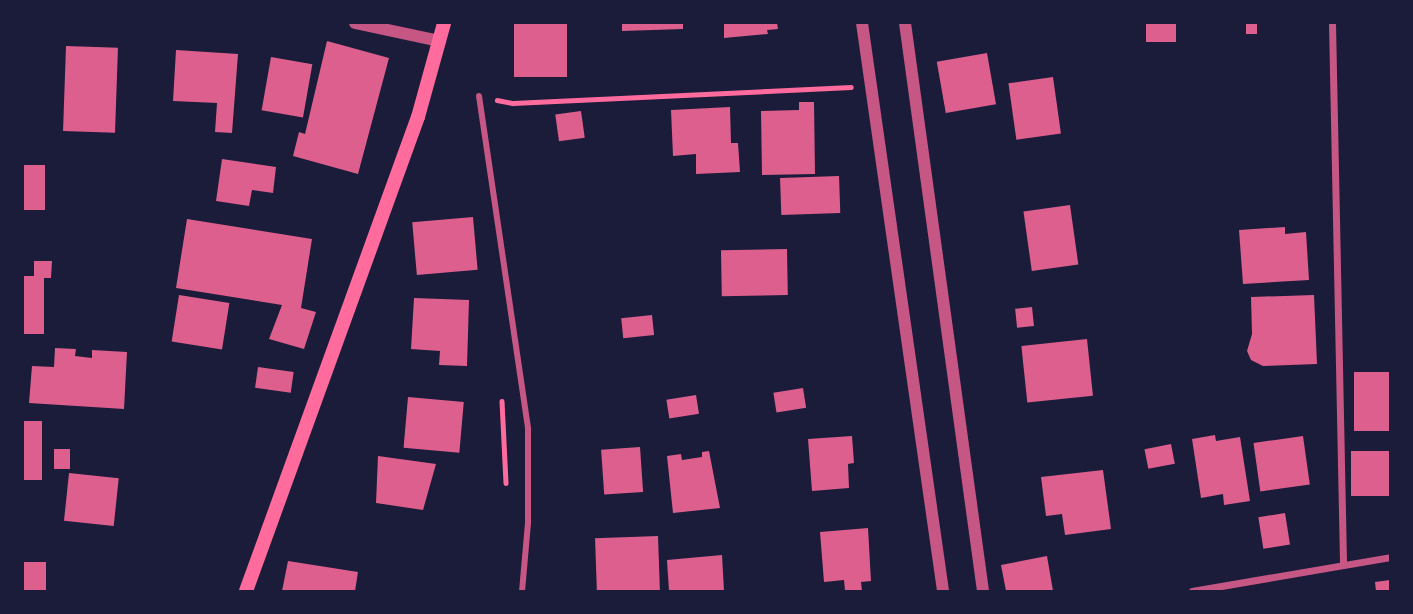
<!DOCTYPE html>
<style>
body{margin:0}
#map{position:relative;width:1413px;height:614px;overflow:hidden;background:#1b1b3a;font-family:"Work Sans",sans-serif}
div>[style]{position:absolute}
.building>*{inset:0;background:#dd5f8e;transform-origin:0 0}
.path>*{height:4.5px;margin:-2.25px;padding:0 2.25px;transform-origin:2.25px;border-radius:2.25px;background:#ff6b9d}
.pedestrian>*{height:6px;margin:-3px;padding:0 3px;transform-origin:3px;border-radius:3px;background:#c65784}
.minor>*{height:7px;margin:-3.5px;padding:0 3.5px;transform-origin:3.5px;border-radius:3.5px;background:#c65784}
.tertiary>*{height:12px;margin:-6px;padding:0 6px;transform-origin:6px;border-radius:6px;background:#c65784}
.secondary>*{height:14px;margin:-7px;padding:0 7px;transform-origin:7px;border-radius:7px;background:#ff6b9d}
span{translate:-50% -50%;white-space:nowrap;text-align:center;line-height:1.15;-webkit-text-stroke:5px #1b1b3a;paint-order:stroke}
.frame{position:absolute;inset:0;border:24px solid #1b1b3a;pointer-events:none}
</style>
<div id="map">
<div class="building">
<div style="left:514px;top:23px;width:53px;height:54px"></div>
<div style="clip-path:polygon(622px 23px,683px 23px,683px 29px,622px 31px)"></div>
<div style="clip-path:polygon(724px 23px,777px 23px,778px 29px,767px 30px,768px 34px,724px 38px)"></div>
<div style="left:1146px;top:23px;width:30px;height:19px"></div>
<div style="left:1246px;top:23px;width:11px;height:11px"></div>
<div style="clip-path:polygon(327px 41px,389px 58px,358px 174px,293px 156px,299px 132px,305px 134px)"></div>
<div style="left:66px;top:46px;width:52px;height:85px;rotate:2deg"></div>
<div style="clip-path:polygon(176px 50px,238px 54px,232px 133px,215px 132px,217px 103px,173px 101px)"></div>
<div style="left:987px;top:53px;width:52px;height:51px;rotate:80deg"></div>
<div style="left:271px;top:57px;width:42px;height:54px;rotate:10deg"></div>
<div style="left:1053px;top:77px;width:57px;height:45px;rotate:82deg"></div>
<div style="clip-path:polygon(799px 102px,814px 102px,815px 174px,762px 175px,761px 111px,799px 110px)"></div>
<div style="clip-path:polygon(730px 107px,731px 143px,738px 143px,740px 172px,696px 174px,696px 154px,673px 156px,671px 110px)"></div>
<div style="left:581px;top:111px;width:27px;height:26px;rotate:82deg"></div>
<div style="clip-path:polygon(222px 159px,276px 167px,273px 193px,252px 190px,249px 206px,216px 201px)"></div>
<div style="left:23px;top:165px;width:22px;height:45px"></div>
<div style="left:839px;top:176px;width:37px;height:59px;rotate:88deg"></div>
<div style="left:1070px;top:205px;width:60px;height:47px;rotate:82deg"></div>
<div style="left:473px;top:217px;width:53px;height:61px;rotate:85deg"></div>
<div style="clip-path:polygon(187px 219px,312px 239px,301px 308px,316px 312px,304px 349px,269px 339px,282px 305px,176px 288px)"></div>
<div style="clip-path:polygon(1285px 227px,1285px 234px,1306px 232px,1309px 280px,1243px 284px,1239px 230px)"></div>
<div style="left:787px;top:249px;width:46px;height:66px;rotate:89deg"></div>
<div style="clip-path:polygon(34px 261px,52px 261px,51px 278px,44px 278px,44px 334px,23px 334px,23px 276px,34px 276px)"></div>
<div style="left:179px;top:295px;width:51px;height:47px;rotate:9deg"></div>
<div style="clip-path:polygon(1314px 295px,1317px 364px,1263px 366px,1251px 360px,1247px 351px,1252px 334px,1251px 297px)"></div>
<div style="clip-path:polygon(414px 298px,469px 300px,467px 366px,439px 365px,440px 351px,411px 349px)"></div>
<div style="left:1032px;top:307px;width:19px;height:17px;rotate:84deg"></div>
<div style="left:652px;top:315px;width:20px;height:31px;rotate:84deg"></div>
<div style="left:1087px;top:339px;width:57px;height:66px;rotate:84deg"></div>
<div style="clip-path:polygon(55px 348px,76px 349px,75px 356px,92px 358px,92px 350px,127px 352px,124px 409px,29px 403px,32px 366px,54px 367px)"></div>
<div style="left:258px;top:367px;width:36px;height:21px;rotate:8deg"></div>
<div style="left:1354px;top:372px;width:36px;height:59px"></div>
<div style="left:803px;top:388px;width:20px;height:30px;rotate:81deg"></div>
<div style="left:696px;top:395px;width:19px;height:30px;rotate:81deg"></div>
<div style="left:408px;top:397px;width:56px;height:51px;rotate:5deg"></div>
<div style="left:23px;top:421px;width:19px;height:59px"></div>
<div style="clip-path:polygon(1215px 435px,1216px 441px,1240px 437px,1250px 501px,1224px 505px,1223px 494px,1201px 498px,1192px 439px)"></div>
<div style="clip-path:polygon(852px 436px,854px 463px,848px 464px,849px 488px,812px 491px,808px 439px)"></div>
<div style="left:1303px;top:436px;width:49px;height:50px;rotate:82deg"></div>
<div style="left:1171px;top:444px;width:20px;height:27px;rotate:79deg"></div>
<div style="left:640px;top:447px;width:45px;height:39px;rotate:86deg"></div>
<div style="left:54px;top:449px;width:16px;height:20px"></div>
<div style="clip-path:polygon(709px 451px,720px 508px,673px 513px,667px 456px,681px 454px,682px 460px,702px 457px,702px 452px)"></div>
<div style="left:1351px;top:451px;width:39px;height:45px"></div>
<div style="clip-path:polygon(378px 456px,436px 464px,423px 510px,376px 503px)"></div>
<div style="clip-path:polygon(1103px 470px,1111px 529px,1065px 535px,1062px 514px,1046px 516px,1041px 477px)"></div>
<div style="left:69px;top:473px;width:50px;height:48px;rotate:6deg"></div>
<div style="left:1285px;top:513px;width:32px;height:27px;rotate:81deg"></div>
<div style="clip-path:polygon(868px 528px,871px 581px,861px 582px,862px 591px,845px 591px,844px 580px,824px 582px,820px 532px)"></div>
<div style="left:658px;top:536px;width:55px;height:63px;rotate:88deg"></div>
<div style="clip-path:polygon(722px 555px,724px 591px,669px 591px,667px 560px)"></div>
<div style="clip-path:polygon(1047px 556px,1053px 591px,1006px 591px,1001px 565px)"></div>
<div style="clip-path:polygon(288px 561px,358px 572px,355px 591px,282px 591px)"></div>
<div style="left:23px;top:562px;width:23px;height:29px"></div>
<div style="clip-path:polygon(1390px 580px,1390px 591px,1376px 591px,1375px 582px)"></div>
</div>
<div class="path">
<div style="left:497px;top:100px;width:16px;rotate:11deg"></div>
<div style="left:513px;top:103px;width:338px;rotate:-2.7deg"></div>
<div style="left:502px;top:401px;width:82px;rotate:87.2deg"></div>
</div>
<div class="pedestrian">
<div style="left:479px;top:96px;width:337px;rotate:81.6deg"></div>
<div style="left:528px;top:429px;width:94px;rotate:90deg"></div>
<div style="left:528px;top:523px;width:68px;rotate:95deg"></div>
</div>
<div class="minor">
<div style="left:1332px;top:23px;width:540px;rotate:88.83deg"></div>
<div style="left:1192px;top:591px;width:201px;rotate:-9.7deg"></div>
</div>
<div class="tertiary">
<div style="left:355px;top:23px;width:87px;rotate:12deg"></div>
<div style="left:862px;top:23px;width:574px;rotate:81.88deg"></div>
<div style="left:905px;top:23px;width:573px;rotate:82.18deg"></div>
</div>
<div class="secondary">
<div style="left:246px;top:591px;width:504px;rotate:-70.06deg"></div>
<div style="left:418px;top:117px;width:98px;rotate:-74.5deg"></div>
</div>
<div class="frame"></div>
</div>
